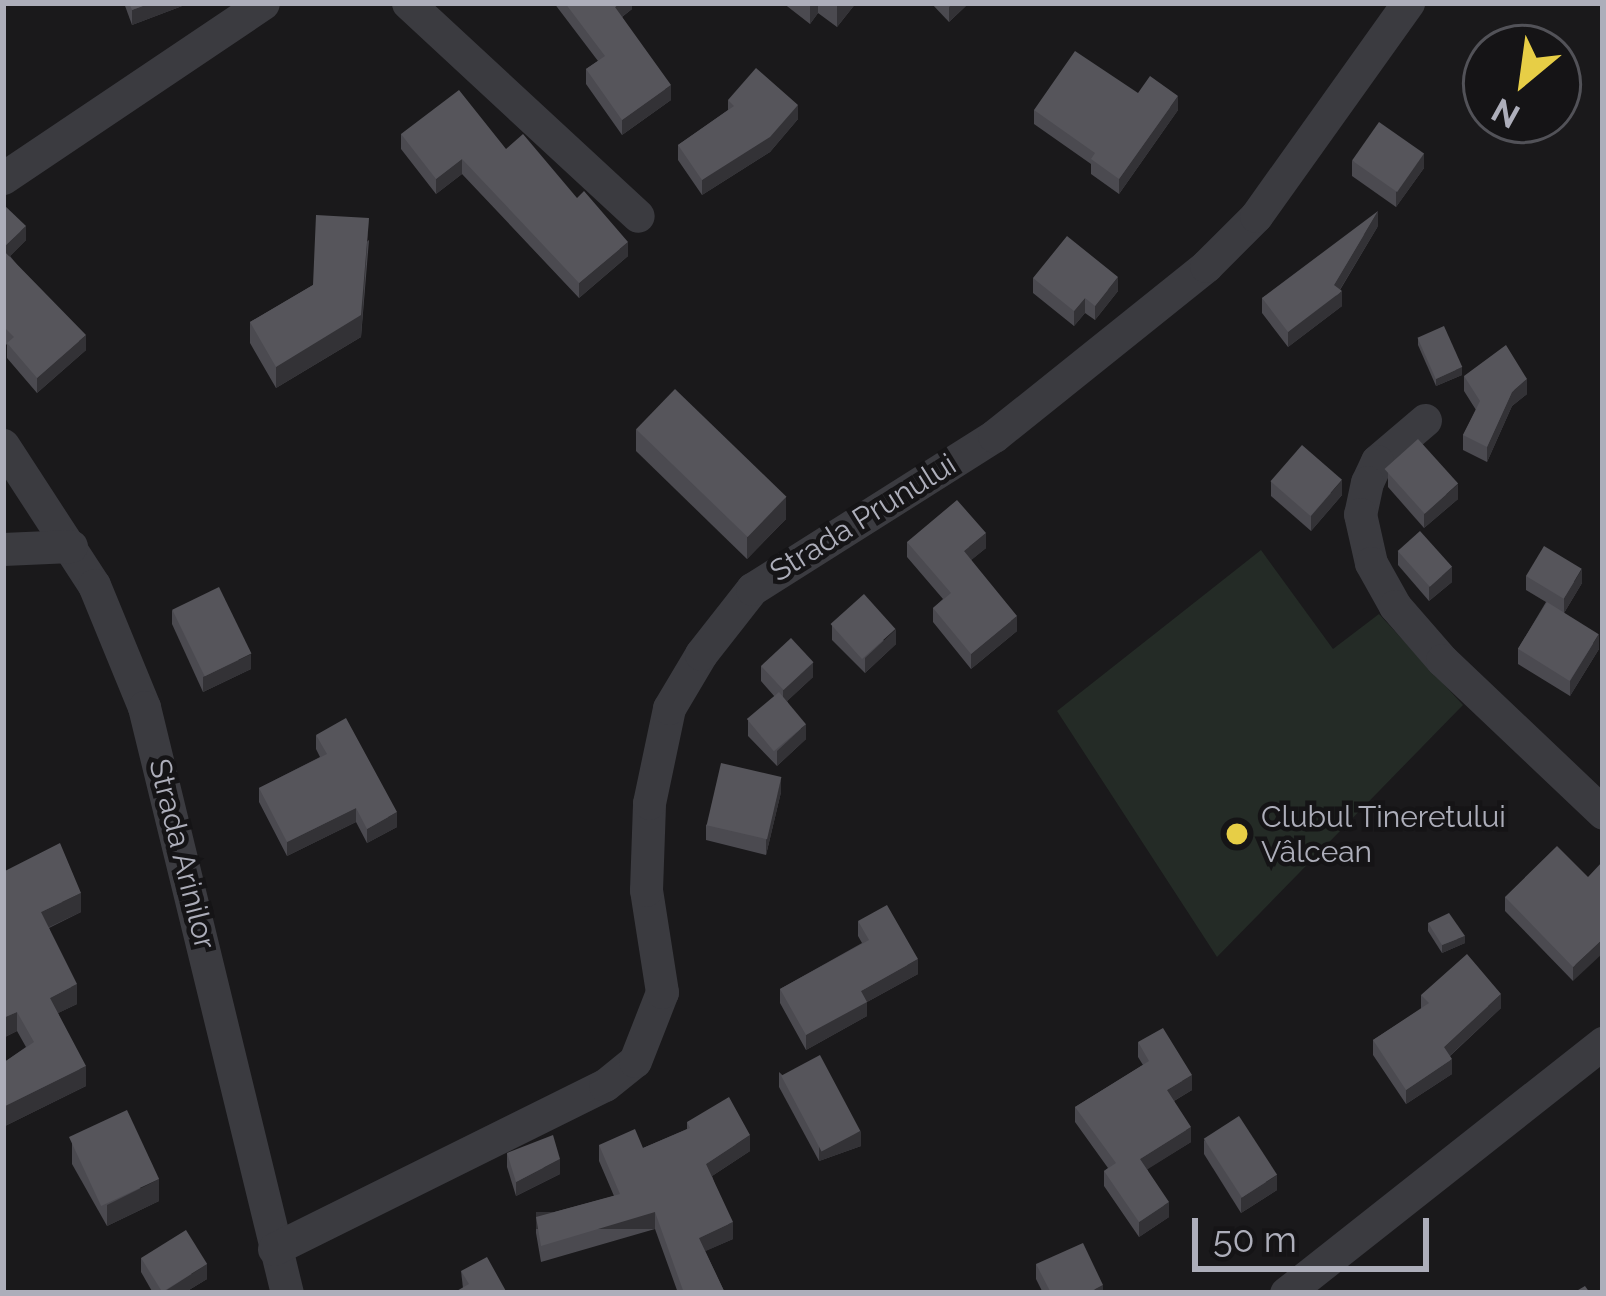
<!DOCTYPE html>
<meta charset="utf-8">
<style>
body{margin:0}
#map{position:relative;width:1606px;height:1296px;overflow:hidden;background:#1a191b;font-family:Raleway,sans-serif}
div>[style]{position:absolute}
.green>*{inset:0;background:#242b26}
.minor>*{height:33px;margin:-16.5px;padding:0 16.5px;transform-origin:16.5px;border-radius:16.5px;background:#3b3b40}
.wall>*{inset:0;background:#4b4a50}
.shaded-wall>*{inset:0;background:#333236;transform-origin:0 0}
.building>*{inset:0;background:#56555b;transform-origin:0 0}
.dots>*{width:33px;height:33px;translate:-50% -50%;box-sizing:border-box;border:6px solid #151416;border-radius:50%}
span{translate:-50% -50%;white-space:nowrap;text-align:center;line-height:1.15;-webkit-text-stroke:9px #151416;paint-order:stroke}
.street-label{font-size:30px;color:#adaeba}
.poi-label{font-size:30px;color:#adaeba}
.left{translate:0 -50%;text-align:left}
.frame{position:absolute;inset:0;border:6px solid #adaeba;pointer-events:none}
.north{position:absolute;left:1462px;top:24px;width:120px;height:120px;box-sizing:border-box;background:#151416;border:3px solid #525258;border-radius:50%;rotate:209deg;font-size:33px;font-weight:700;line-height:48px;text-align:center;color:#adaeba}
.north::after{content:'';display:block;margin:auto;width:42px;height:54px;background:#e7ce46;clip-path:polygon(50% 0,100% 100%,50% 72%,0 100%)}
.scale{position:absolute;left:1192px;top:1218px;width:237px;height:54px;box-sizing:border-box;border:6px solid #adaeba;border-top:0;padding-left:15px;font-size:36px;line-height:42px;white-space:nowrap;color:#adaeba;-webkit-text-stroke:9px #151416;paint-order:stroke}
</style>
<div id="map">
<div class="green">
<div style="clip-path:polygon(1261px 550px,1333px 649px,1379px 614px,1463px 705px,1217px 957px,1057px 711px)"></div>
</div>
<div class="minor">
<div style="left:408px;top:3px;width:313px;rotate:42.8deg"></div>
<div style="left:3px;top:178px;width:313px;rotate:-33.9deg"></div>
<div style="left:1425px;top:420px;width:63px;rotate:139.5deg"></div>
<div style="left:1377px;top:461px;width:23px;rotate:115deg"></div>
<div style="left:1367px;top:482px;width:33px;rotate:102deg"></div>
<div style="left:1360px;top:514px;width:50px;rotate:77.3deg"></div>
<div style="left:1371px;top:563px;width:49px;rotate:60.8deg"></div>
<div style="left:1395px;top:606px;width:72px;rotate:49deg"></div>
<div style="left:1442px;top:660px;width:222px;rotate:43.5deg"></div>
<div style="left:3px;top:445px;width:167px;rotate:57deg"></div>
<div style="left:94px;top:585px;width:132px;rotate:67.7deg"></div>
<div style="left:144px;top:707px;width:603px;rotate:76.29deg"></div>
<div style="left:3px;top:549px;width:68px;rotate:-2.5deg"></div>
<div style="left:274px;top:1249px;width:369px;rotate:-26.4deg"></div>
<div style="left:605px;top:1085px;width:38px;rotate:-39deg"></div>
<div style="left:635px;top:1061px;width:74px;rotate:-68.6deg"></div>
<div style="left:662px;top:992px;width:103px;rotate:-98.9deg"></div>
<div style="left:646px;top:890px;width:87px;rotate:-88deg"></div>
<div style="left:649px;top:803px;width:97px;rotate:-78.1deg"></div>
<div style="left:669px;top:708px;width:63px;rotate:-59.3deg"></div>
<div style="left:701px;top:654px;width:83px;rotate:-51.9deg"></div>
<div style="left:752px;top:589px;width:286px;rotate:-32.3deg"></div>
<div style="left:994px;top:436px;width:272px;rotate:-38.7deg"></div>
<div style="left:1206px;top:266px;width:71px;rotate:-45deg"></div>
<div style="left:1256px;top:216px;width:262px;rotate:-54.5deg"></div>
<div style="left:1286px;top:1293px;width:404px;rotate:-38.3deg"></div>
</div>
<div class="wall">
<div style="clip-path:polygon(124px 3px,190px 3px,132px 25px)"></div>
<div style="clip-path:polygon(554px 3px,632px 3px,632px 9px,622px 17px,671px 100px,622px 135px,586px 84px,586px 69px,598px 61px)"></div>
<div style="clip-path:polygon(783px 3px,856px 3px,837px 27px,818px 13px,810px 24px)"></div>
<div style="clip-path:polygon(931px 3px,969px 3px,949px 22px)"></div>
<div style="clip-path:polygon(1138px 93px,1178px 110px,1119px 194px,1091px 174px,1091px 164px,1034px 124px,1034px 110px)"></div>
<div style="clip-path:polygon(728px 100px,798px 119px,770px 152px,702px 195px,678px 160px,678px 145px,728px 110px)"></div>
<div style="clip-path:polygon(401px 134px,506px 149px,628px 256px,579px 298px,462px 174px,436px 194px,401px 149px)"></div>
<div style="clip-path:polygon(1352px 161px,1424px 168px,1396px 207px,1352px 176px)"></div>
<div style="clip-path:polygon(3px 204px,26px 240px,10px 256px,86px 350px,37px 393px,7px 358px,7px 345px,3px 341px)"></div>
<div style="clip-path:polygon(1378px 226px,1340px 290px,1342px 306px,1288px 347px,1262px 313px,1262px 298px)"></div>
<div style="clip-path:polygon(369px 240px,361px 337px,276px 388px,250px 343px,250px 322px,313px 285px)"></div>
<div style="clip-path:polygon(1033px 278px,1118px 291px,1095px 320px,1085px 313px,1074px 326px,1033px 293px)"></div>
<div style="clip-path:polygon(1418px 338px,1462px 375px,1436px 386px,1418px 345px)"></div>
<div style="clip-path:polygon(1464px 376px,1527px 394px,1512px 406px,1487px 462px,1463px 450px,1463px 435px,1476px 410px,1464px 391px)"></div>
<div style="clip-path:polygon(636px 429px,786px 519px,747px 559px,636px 451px)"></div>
<div style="clip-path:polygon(1388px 472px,1458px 499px,1424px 528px,1388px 487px)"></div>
<div style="clip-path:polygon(1271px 481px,1342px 495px,1311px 531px,1271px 496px)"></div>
<div style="clip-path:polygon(907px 542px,986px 548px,971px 560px,1017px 631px,971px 669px,933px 622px,933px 608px,943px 599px,907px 557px)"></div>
<div style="clip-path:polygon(1398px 551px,1452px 582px,1429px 601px,1398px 565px)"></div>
<div style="clip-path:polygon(1526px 576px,1582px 583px,1564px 613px,1599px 649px,1570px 696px,1518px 664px,1518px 649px,1546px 602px,1526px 590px)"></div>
<div style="clip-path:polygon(172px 610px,251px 669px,203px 692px,172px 624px)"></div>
<div style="clip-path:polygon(832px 625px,896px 644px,865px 673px,832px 640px)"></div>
<div style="clip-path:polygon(761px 666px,813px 677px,787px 701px,806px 739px,777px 766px,748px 736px,748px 721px,775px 697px,761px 681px)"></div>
<div style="clip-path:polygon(316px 735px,397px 827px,367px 843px,356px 822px,287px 856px,259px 802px,259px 788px,320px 757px,316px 749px)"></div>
<div style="clip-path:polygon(781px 792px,766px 855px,706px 840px,706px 825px)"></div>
<div style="clip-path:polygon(3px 872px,81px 912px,49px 928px,77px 1004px,58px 1013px,86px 1086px,3px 1127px,3px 1063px,26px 1047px,17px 1031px,3px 1038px)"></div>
<div style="clip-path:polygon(1588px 877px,1573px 981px,1505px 911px,1505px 897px)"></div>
<div style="clip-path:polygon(858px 921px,918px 974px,867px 1002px,867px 1016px,806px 1050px,780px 1003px,780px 989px,862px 943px,858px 936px)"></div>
<div style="clip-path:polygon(1428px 923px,1465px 943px,1442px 953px,1428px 931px)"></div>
<div style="clip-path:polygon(1421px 995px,1501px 1008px,1450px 1056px,1452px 1074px,1406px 1104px,1373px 1055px,1373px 1040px,1421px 1009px)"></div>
<div style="clip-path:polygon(1138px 1042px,1192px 1090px,1174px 1101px,1191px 1142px,1147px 1169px,1169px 1217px,1139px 1237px,1104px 1186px,1104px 1171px,1108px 1168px,1075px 1122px,1075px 1107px,1143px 1065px,1138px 1057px)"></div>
<div style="clip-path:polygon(779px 1072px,861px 1146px,819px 1161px,779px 1087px)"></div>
<div style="clip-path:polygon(687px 1122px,750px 1151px,712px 1176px,733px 1239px,705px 1251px,725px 1293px,678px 1293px,655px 1229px,541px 1262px,536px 1233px,536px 1217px,614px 1196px,599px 1161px,599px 1145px,643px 1148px,687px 1129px)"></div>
<div style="clip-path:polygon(1204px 1140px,1277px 1190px,1241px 1213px,1204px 1154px)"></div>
<div style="clip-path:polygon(72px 1142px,159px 1201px,107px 1226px,72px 1164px)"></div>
<div style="clip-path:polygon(507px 1153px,560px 1174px,516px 1196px,507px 1167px)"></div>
<div style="clip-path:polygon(141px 1258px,207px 1279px,184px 1293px,153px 1293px,141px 1272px)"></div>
<div style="clip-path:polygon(1036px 1264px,1103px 1293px,1043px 1293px,1036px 1279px)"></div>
<div style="clip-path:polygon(461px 1271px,507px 1293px,463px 1288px)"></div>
</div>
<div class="shaded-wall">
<div style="clip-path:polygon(151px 3px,190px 3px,132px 25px,132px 10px)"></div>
<div style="clip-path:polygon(621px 3px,632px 3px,632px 9px,615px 22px,615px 7px)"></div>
<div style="clip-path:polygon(810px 3px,818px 3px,818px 13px,810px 24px)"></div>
<div style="clip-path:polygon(839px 3px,856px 3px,837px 27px,837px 5px)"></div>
<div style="clip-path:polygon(954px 3px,969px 3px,949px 22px,949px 7px)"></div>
<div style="clip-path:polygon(671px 85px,671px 100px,622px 135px,622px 120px)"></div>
<div style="clip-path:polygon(1178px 96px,1178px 110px,1119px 194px,1119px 179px)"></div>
<div style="clip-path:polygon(798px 105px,798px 119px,770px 152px,702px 195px,702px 180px)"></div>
<div style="clip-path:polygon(1424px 153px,1424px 168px,1396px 207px,1396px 192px)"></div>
<div style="clip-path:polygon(462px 159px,462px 174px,436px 194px,436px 179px)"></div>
<div style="clip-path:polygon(1378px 211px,1378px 226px,1336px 296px,1342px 291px,1342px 306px,1288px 347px,1288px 332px,1334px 285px)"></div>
<div style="clip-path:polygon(369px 218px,361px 337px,276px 388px,276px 367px)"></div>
<div style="clip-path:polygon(26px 226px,26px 240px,6px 260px,6px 245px)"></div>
<div style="clip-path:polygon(628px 242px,628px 256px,579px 298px,579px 283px)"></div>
<div style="clip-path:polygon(1118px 277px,1118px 291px,1095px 320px,1095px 306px)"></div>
<div style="clip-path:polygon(1085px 298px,1085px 313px,1074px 326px,1074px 311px)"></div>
<div style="clip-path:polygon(86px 335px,86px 350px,37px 393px,37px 378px)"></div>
<div style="clip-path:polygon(1462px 367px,1462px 375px,1436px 386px,1436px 379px)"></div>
<div style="clip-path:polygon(1527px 379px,1527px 394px,1512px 406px,1487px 462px,1487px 447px,1512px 392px)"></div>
<div style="clip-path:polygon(1342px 480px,1342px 495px,1311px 531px,1311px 516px)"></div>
<div style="clip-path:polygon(1458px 484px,1458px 499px,1424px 528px,1424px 514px)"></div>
<div style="clip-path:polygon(786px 497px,786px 519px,747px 559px,747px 537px)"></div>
<div style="clip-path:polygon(986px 533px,986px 548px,964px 566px,964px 551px)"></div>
<div style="clip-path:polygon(1452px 567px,1452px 582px,1429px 601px,1429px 587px)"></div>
<div style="clip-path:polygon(1582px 569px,1582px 583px,1564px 613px,1564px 598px)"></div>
<div style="clip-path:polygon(1017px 616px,1017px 631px,971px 669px,971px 654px)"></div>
<div style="clip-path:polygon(896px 629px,896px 644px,865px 673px,865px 658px)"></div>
<div style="clip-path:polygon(1599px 634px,1599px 649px,1570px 696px,1570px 681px)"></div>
<div style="clip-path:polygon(251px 654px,251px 669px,203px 692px,203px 677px)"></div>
<div style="clip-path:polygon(813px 662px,813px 677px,783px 705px,783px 690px)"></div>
<div style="clip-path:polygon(806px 724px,806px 739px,777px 766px,777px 751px)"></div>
<div style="clip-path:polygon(781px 777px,781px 792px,766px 855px,766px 840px)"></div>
<div style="clip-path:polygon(356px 808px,356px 822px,287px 856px,287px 842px)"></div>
<div style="clip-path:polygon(397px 812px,397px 827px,367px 843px,367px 829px)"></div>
<div style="clip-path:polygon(81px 893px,81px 912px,41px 931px,41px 912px)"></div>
<div style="clip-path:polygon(1465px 936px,1465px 943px,1442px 953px,1442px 945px)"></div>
<div style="clip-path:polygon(1603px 939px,1603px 953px,1573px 981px,1573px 967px)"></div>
<div style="clip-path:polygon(918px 959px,918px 974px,867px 1002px,867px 1016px,806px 1050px,806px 1035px,861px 991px)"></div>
<div style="clip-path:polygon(77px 984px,77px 1004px,50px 1017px,50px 998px)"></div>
<div style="clip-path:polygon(1501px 994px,1501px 1008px,1444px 1061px,1444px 1047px)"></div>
<div style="clip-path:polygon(17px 1012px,17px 1031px,3px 1038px,3px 1018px)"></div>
<div style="clip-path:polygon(1452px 1059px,1452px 1074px,1406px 1104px,1406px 1090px)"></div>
<div style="clip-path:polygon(86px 1066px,86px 1086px,3px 1127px,3px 1107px)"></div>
<div style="clip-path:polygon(1192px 1075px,1192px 1090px,1167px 1105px,1167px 1090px)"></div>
<div style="clip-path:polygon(1191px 1127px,1191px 1142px,1140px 1174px,1140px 1159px)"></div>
<div style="clip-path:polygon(861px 1131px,861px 1146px,819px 1161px,819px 1147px)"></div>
<div style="clip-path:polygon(750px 1135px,750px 1151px,706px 1180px,706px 1164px)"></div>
<div style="clip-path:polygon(560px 1159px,560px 1174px,516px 1196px,516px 1182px)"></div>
<div style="clip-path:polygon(1277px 1175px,1277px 1190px,1241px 1213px,1241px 1198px)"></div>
<div style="clip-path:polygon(159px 1179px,159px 1201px,107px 1226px,107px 1205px)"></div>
<div style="clip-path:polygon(1169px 1202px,1169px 1217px,1139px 1237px,1139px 1222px)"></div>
<div style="left:655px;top:1212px;width:17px;height:119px;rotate:90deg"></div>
<div style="clip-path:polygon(733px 1222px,733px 1239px,699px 1254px,699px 1238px)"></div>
<div style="clip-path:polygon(207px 1264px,207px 1279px,184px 1293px,162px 1293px)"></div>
<div style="clip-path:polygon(1103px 1285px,1103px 1293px,1088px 1293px)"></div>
</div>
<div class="building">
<div style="clip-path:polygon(129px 3px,151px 3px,132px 10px)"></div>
<div style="clip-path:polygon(565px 3px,621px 3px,615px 7px,671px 85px,622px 120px,586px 69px,605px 56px)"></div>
<div style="clip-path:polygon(1075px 51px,1138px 93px,1150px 76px,1178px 96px,1119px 179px,1091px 159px,1095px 153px,1034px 110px)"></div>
<div style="clip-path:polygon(756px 68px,798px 105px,770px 137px,702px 180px,678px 145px,734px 106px,728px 100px)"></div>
<div style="clip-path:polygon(459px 90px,506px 149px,523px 134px,577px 198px,584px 191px,628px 242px,579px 283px,462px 159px,436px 179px,401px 134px)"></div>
<div style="left:1379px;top:122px;width:55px;height:47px;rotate:35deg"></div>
<div style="clip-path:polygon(3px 204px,26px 226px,6px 245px,3px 242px)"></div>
<div style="clip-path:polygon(1378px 211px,1334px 285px,1342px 291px,1288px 332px,1262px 298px)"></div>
<div style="clip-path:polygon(316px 215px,369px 218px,361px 315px,276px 367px,250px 322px,313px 285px)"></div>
<div style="clip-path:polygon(1067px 236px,1118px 277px,1095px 306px,1085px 298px,1074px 311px,1033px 278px)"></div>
<div style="clip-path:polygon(3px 250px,86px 335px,37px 378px,7px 343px,14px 337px,3px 326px)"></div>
<div style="left:1444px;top:326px;width:45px;height:29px;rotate:66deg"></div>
<div style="clip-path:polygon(1506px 345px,1527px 379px,1512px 392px,1487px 447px,1463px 435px,1480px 401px,1464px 376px)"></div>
<div style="left:675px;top:389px;width:155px;height:56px;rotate:44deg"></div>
<div style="left:1418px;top:439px;width:60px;height:45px;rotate:48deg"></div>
<div style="left:1302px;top:445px;width:53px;height:48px;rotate:41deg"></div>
<div style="clip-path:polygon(957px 500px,986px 533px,964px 551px,1017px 616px,971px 654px,933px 608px,951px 593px,907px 542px)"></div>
<div style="left:1420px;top:531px;width:48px;height:30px;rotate:48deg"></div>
<div style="left:1544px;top:546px;width:44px;height:35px;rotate:31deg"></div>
<div style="left:219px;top:587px;width:74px;height:52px;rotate:64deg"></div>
<div style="left:864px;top:594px;width:47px;height:45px;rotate:48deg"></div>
<div style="left:1547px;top:602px;width:61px;height:55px;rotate:32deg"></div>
<div style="left:791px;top:638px;width:33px;height:41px;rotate:47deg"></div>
<div style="left:779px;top:692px;width:42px;height:42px;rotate:50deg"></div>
<div style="clip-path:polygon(346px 718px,397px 812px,367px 829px,356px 808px,287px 842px,259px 788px,327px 754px,316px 735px)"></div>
<div style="left:721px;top:763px;width:62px;height:64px;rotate:13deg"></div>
<div style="clip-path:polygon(60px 843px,81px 893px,41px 912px,77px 984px,50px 998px,86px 1066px,3px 1107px,3px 1063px,34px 1042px,17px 1012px,3px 1018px,3px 872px)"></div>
<div style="clip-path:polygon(1557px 846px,1588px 877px,1603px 861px,1603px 939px,1573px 967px,1505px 897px)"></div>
<div style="clip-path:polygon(887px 905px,918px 959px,861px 991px,867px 1002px,806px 1035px,780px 989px,869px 940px,858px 921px)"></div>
<div style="clip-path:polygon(1449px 913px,1465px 936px,1442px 945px,1428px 923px)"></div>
<div style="clip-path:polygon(1467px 954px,1501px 994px,1444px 1047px,1452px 1059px,1406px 1090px,1373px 1040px,1429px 1003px,1421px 995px)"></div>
<div style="clip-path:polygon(1163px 1028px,1192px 1075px,1167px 1090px,1191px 1127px,1140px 1159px,1169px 1202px,1139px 1222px,1104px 1171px,1116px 1163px,1075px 1107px,1149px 1061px,1138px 1042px)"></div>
<div style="left:820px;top:1055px;width:86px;height:44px;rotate:62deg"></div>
<div style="clip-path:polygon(729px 1097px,750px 1135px,706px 1164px,733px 1222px,699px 1238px,725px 1293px,684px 1293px,655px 1212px,541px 1246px,536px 1217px,620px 1194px,599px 1145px,635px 1129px,643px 1148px,690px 1128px,687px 1122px)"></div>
<div style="left:127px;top:1110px;width:76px;height:64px;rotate:65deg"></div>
<div style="left:1239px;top:1116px;width:70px;height:42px;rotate:57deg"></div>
<div style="clip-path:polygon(553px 1135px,560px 1159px,516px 1182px,507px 1153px)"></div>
<div style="left:186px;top:1230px;width:40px;height:53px;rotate:58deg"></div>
<div style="clip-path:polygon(1083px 1243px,1103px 1285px,1088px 1293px,1051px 1293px,1036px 1264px)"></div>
<div style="clip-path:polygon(487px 1257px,507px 1293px,453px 1293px,469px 1284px,461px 1271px)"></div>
<div style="clip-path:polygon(1585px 1286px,1590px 1293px,1573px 1293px)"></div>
</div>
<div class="dots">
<div style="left:1237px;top:834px;background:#e7ce46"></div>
</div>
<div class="street-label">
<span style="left:863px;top:518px;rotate:-32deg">Strada Prunului</span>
<span style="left:182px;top:854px;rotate:76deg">Strada Arinilor</span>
</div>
<div class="poi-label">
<span class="left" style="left:1261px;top:834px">Clubul Tineretului<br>Vâlcean</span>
</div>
<div class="frame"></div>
<div class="north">N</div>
<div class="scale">50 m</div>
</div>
